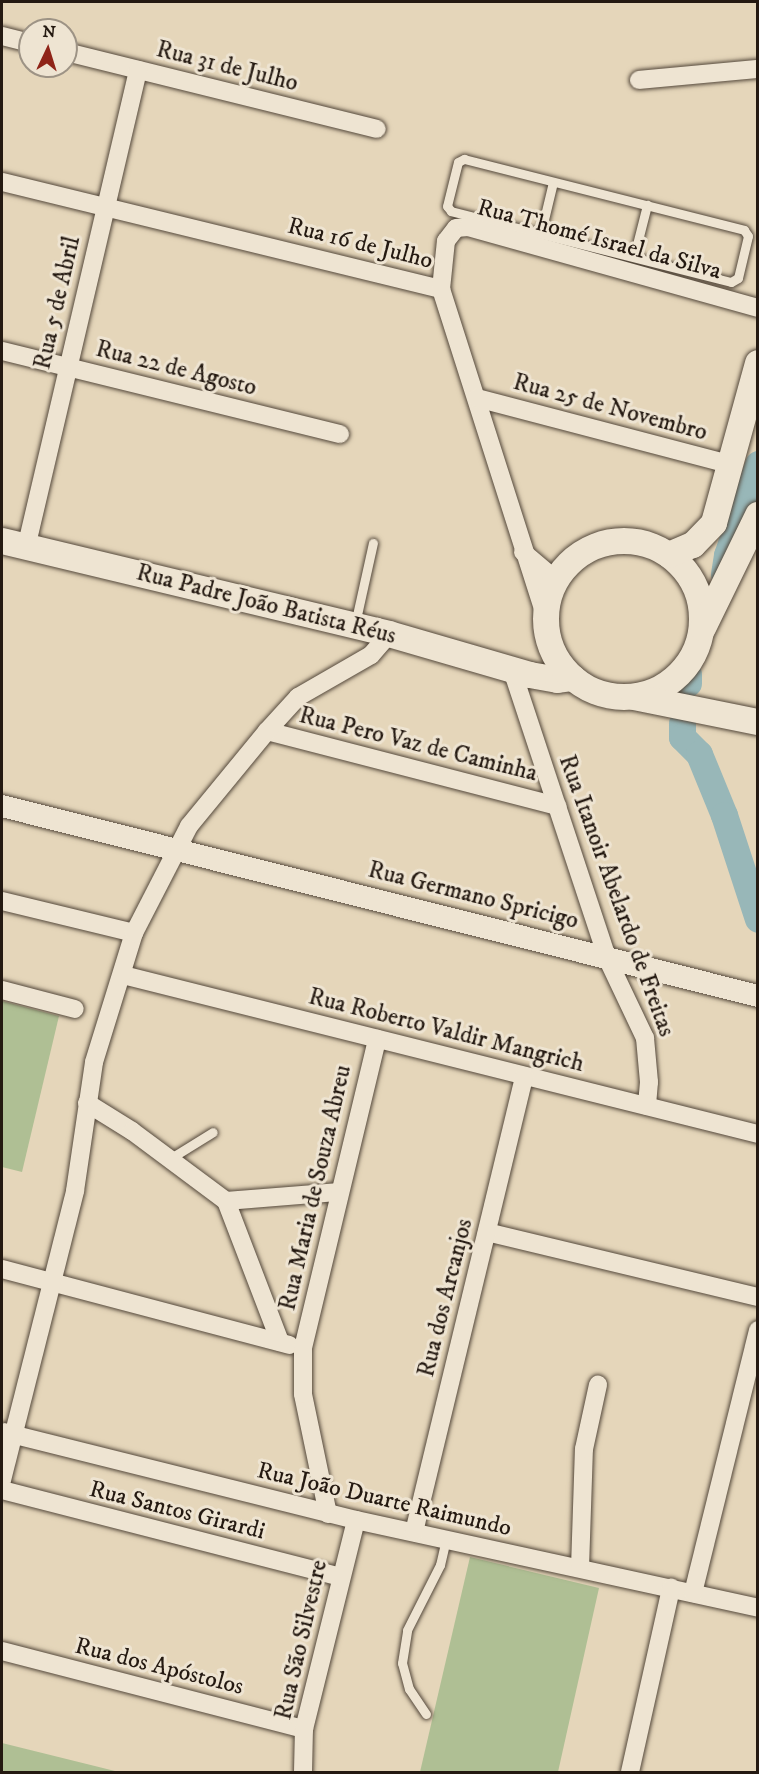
<!DOCTYPE html>
<meta charset="utf-8">
<style>
body{margin:0}
#map{position:relative;width:759px;height:1774px;overflow:hidden;background:#e5d6ba;font-family:"IM FELL DW Pica",serif}
div>[style]{position:absolute}
.green>*{inset:0;background:#afbf94}
.river>*{height:27px;margin:-13.5px;padding:0 13.5px;transform-origin:13.5px;border-radius:13.5px;background:#98b7b8}
.roads{filter:drop-shadow(0 0 2px #54483b) drop-shadow(0 0 2px #54483b)}
.service>*{height:9px;margin:-4.5px;padding:0 4.5px;transform-origin:4.5px;border-radius:4.5px;background:#eee4d2}
.minor>*{height:18px;margin:-9px;padding:0 9px;transform-origin:9px;border-radius:9px;background:#eee4d2}
.tertiary>*{height:22px;margin:-11px;padding:0 11px;transform-origin:11px;border-radius:11px;background:#eee4d2}
.secondary>*{height:26px;margin:-13px;padding:0 13px;transform-origin:13px;border-radius:13px;background:#eee4d2}
.secondary>.ring{margin:-13px;padding:0;box-sizing:content-box;background:none;border:26px solid #eee4d2;border-radius:50%}
span{translate:-50% -50%;white-space:nowrap;text-align:center;line-height:1.15;-webkit-text-stroke:6px #eee4d2;paint-order:stroke}
.street-label{font-size:24px;color:#241911}
.frame{position:absolute;inset:0;border:3px solid #241911;pointer-events:none}
.north{position:absolute;left:18px;top:18px;width:60px;height:60px;box-sizing:border-box;background:#eee4d2;border:2px solid #9d9385;border-radius:50%;rotate:4deg;font-size:16px;font-weight:700;line-height:24px;text-align:center;color:#241911}
.north::after{content:'';display:block;margin:auto;width:21px;height:27px;background:#8f2418;clip-path:polygon(50% 0,100% 100%,50% 72%,0 100%)}
</style>
<div id="map">
<div class="green">
<div style="clip-path:polygon(2px 1001px,59px 1016px,22px 1172px,2px 1167px)"></div>
<div style="clip-path:polygon(470px 1557px,599px 1588px,558px 1772px,420px 1772px)"></div>
<div style="clip-path:polygon(2px 1743px,119px 1772px,2px 1772px)"></div>
</div>
<div class="river">
<div style="left:724px;top:574px;width:19px;rotate:-81deg"></div>
<div style="left:727px;top:555px;width:96px;rotate:-71.2deg"></div>
<div style="left:688px;top:683px;width:9px;rotate:-90deg"></div>
<div style="left:682px;top:723px;width:14px;rotate:90deg"></div>
<div style="left:682px;top:737px;width:24px;rotate:45deg"></div>
<div style="left:699px;top:754px;width:66px;rotate:67.7deg"></div>
<div style="left:724px;top:815px;width:109px;rotate:71.9deg"></div>
</div>
<div class="roads">
<div class="service">
<div style="left:464px;top:159px;width:289px;rotate:14.2deg"></div>
<div style="left:744px;top:230px;width:7px;rotate:56deg"></div>
<div style="left:748px;top:236px;width:43px;rotate:103.4deg"></div>
<div style="left:738px;top:278px;width:8px;rotate:150deg"></div>
<div style="left:731px;top:282px;width:289px;rotate:-165.8deg"></div>
<div style="left:451px;top:211px;width:6px;rotate:-129deg"></div>
<div style="left:447px;top:206px;width:45px;rotate:-76deg"></div>
<div style="left:458px;top:162px;width:7px;rotate:-27deg"></div>
<div style="left:541px;top:232px;width:51px;rotate:-76.5deg"></div>
<div style="left:634px;top:256px;width:53px;rotate:-75.7deg"></div>
<div style="left:355px;top:624px;width:83px;rotate:-77.5deg"></div>
<div style="left:171px;top:1158px;width:49px;rotate:-31.8deg"></div>
<div style="left:426px;top:1714px;width:30px;rotate:-124deg"></div>
<div style="left:409px;top:1689px;width:27px;rotate:-105deg"></div>
<div style="left:402px;top:1663px;width:33px;rotate:-81deg"></div>
<div style="left:407px;top:1630px;width:73px;rotate:-63.1deg"></div>
<div style="left:440px;top:1565px;width:27px;rotate:-77deg"></div>
</div>
<div class="minor">
<div style="left:2px;top:36px;width:29px;rotate:14deg"></div>
<div style="left:66px;top:52px;width:320px;rotate:13.9deg"></div>
<div style="left:639px;top:80px;width:120px;rotate:-5.3deg"></div>
<div style="left:2px;top:182px;width:452px;rotate:13.7deg"></div>
<div style="left:441px;top:289px;width:345px;rotate:72.3deg"></div>
<div style="left:441px;top:289px;width:48px;rotate:-84.1deg"></div>
<div style="left:446px;top:241px;width:16px;rotate:-52deg"></div>
<div style="left:456px;top:228px;width:12px;rotate:-5deg"></div>
<div style="left:468px;top:227px;width:301px;rotate:15.6deg"></div>
<div style="left:2px;top:351px;width:348px;rotate:13.8deg"></div>
<div style="left:477px;top:398px;width:264px;rotate:14.7deg"></div>
<div style="left:26px;top:548px;width:491px;rotate:-76.8deg"></div>
<div style="left:523px;top:552px;width:43px;rotate:40.3deg"></div>
<div style="left:512px;top:670px;width:303px;rotate:71.7deg"></div>
<div style="left:607px;top:958px;width:89px;rotate:64.6deg"></div>
<div style="left:645px;top:1038px;width:44px;rotate:84.8deg"></div>
<div style="left:649px;top:1082px;width:24px;rotate:95deg"></div>
<div style="left:267px;top:731px;width:300px;rotate:14.5deg"></div>
<div style="left:2px;top:901px;width:136px;rotate:13.6deg"></div>
<div style="left:123px;top:975px;width:655px;rotate:14.06deg"></div>
<div style="left:2px;top:990px;width:75px;rotate:14.6deg"></div>
<div style="left:87px;top:1103px;width:53px;rotate:31.9deg"></div>
<div style="left:132px;top:1131px;width:117px;rotate:36.7deg"></div>
<div style="left:226px;top:1201px;width:151px;rotate:69deg"></div>
<div style="left:226px;top:1201px;width:111px;rotate:-4.6deg"></div>
<div style="left:487px;top:1232px;width:279px;rotate:13.5deg"></div>
<div style="left:2px;top:1269px;width:297px;rotate:14.8deg"></div>
<div style="left:3px;top:1432px;width:364px;rotate:14deg"></div>
<div style="left:356px;top:1520px;width:412px;rotate:12.3deg"></div>
<div style="left:2px;top:1480px;width:298px;rotate:-75.8deg"></div>
<div style="left:75px;top:1191px;width:130px;rotate:-81.6deg"></div>
<div style="left:94px;top:1062px;width:135px;rotate:-72.8deg"></div>
<div style="left:134px;top:933px;width:120px;rotate:-62.8deg"></div>
<div style="left:189px;top:826px;width:123px;rotate:-50.6deg"></div>
<div style="left:267px;top:731px;width:46px;rotate:-47.6deg"></div>
<div style="left:298px;top:697px;width:84px;rotate:-29.9deg"></div>
<div style="left:371px;top:655px;width:28px;rotate:-49deg"></div>
<div style="left:2px;top:1490px;width:350px;rotate:14.4deg"></div>
<div style="left:328px;top:1514px;width:123px;rotate:-101.8deg"></div>
<div style="left:303px;top:1394px;width:46px;rotate:-90deg"></div>
<div style="left:303px;top:1348px;width:318px;rotate:-76.5deg"></div>
<div style="left:414px;top:1532px;width:469px;rotate:-76.4deg"></div>
<div style="left:580px;top:1568px;width:119px;rotate:-88.1deg"></div>
<div style="left:584px;top:1449px;width:66px;rotate:-77.7deg"></div>
<div style="left:693px;top:1593px;width:271px;rotate:-76.1deg"></div>
<div style="left:2px;top:1651px;width:312px;rotate:14.5deg"></div>
<div style="left:303px;top:1772px;width:43px;rotate:-88.7deg"></div>
<div style="left:304px;top:1729px;width:215px;rotate:-76deg"></div>
<div style="left:630px;top:1772px;width:189px;rotate:-77.4deg"></div>
</div>
<div class="tertiary">
<div style="left:2px;top:806px;width:780px;rotate:14.11deg"></div>
</div>
<div class="secondary">
<div style="left:2px;top:541px;width:398px;rotate:13.5deg"></div>
<div style="left:389px;top:634px;width:147px;rotate:16.2deg"></div>
<div style="left:530px;top:675px;width:28px;rotate:10deg"></div>
<div style="left:558px;top:680px;width:15px;rotate:-8deg"></div>
<div class="ring" style="left:546px;top:541px;width:130px;height:130px"></div>
<div style="left:669px;top:555px;width:26px;rotate:-23deg"></div>
<div style="left:693px;top:545px;width:30px;rotate:-46deg"></div>
<div style="left:714px;top:523px;width:166px;rotate:-74.6deg"></div>
<div style="left:703px;top:628px;width:126px;rotate:-64deg"></div>
<div style="left:634px;top:697px;width:126px;rotate:11.4deg"></div>
</div>
</div>
<div class="street-label">
<span style="left:227px;top:67px;rotate:14deg">Rua 31 de Julho</span>
<span style="left:599px;top:240px;rotate:15deg">Rua Thomé Israel da Silva</span>
<span style="left:360px;top:244px;rotate:14deg">Rua 16 de Julho</span>
<span style="left:58px;top:303px;rotate:-77deg">Rua 5 de Abril</span>
<span style="left:176px;top:369px;rotate:14deg">Rua 22 de Agosto</span>
<span style="left:610px;top:408px;rotate:15deg">Rua 25 de Novembro</span>
<span style="left:266px;top:605px;rotate:14deg">Rua Padre João Batista Réus</span>
<span style="left:418px;top:745px;rotate:14deg">Rua Pero Vaz de Caminha</span>
<span style="left:473px;top:896px;rotate:14deg">Rua Germano Spricigo</span>
<span style="left:616px;top:896px;rotate:70deg">Rua Itanoir Abelardo de Freitas</span>
<span style="left:446px;top:1031px;rotate:14deg">Rua Roberto Valdir Mangrich</span>
<span style="left:316px;top:1188px;rotate:-77deg">Rua Maria de Souza Abreu</span>
<span style="left:446px;top:1298px;rotate:-76deg">Rua dos Arcanjos</span>
<span style="left:384px;top:1500px;rotate:13deg">Rua João Duarte Raimundo</span>
<span style="left:177px;top:1511px;rotate:14deg">Rua Santos Girardi</span>
<span style="left:302px;top:1640px;rotate:-77deg">Rua São Silvestre</span>
<span style="left:159px;top:1667px;rotate:14deg">Rua dos Apóstolos</span>
</div>
<div class="frame"></div>
<div class="north">N</div>
</div>
